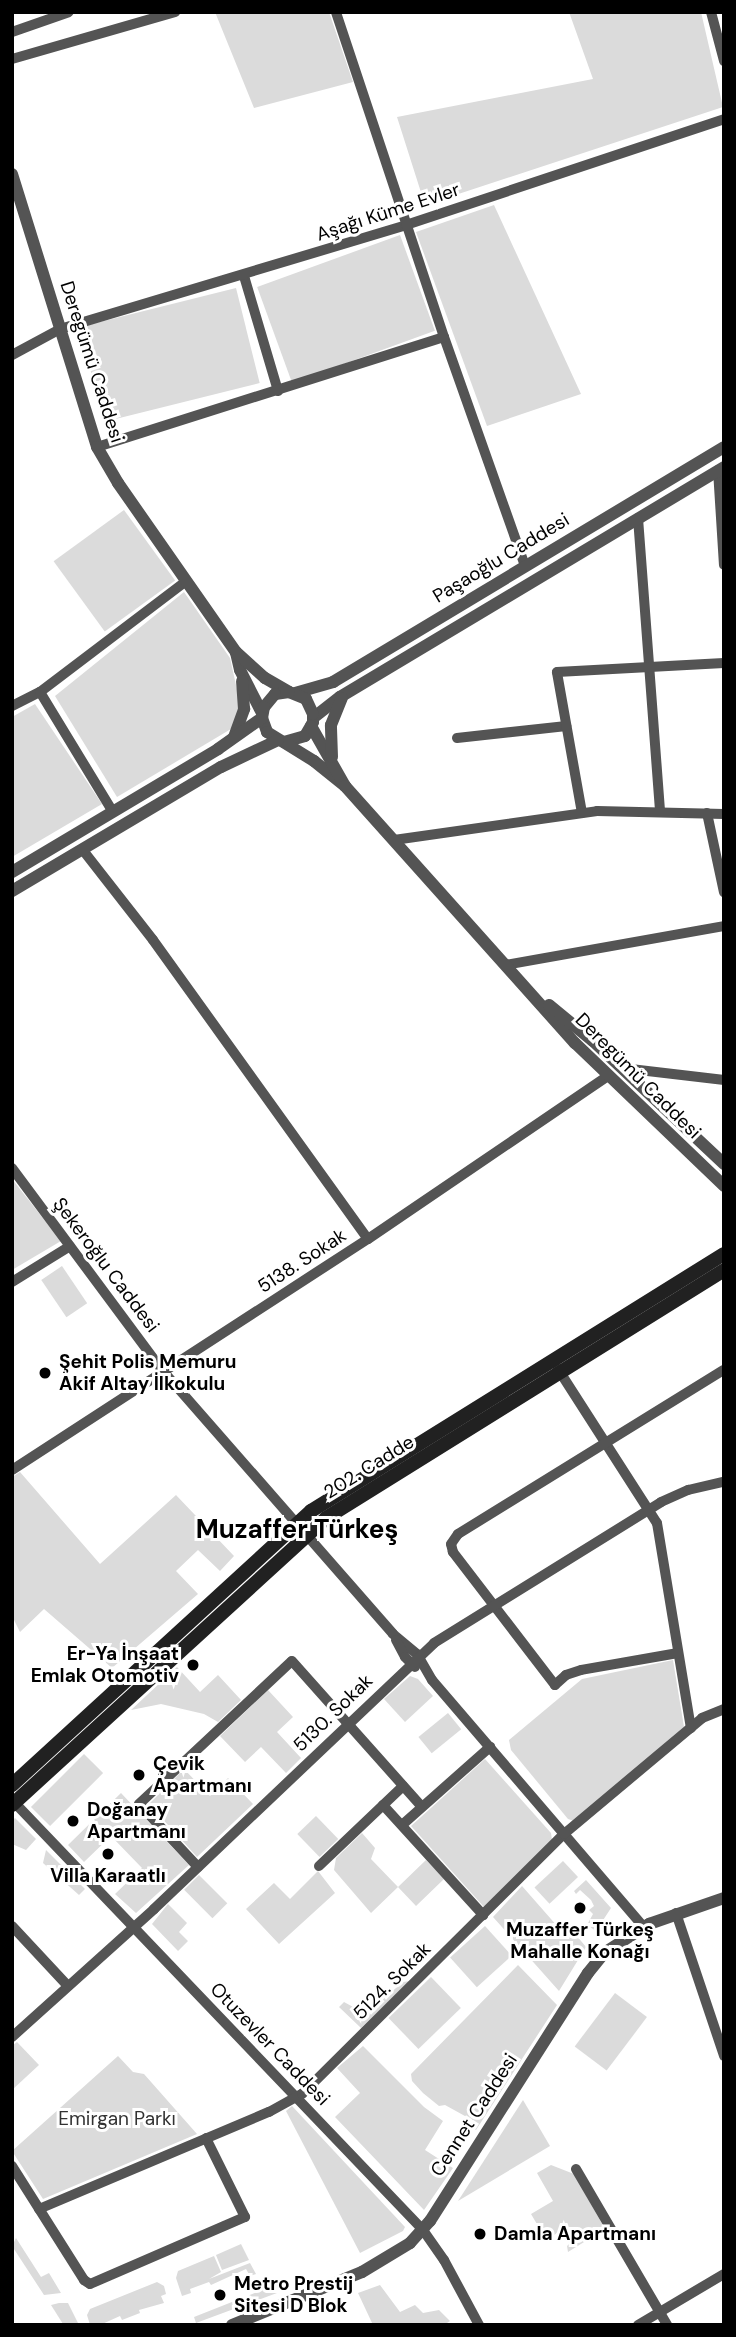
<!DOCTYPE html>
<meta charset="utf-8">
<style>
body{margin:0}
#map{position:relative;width:736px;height:2337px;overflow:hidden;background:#fff;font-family:"DM Sans",sans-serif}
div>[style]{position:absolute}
.green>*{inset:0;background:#dbdbdb;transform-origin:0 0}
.minor>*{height:10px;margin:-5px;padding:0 5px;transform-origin:5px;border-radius:5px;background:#545454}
.tertiary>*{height:12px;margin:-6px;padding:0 6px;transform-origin:6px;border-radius:6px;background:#545454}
.secondary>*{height:14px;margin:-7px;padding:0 7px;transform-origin:7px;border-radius:7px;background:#212121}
.dots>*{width:19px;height:19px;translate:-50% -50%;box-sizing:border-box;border:4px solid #fff;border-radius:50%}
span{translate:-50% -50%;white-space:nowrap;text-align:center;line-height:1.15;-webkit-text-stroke:6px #fff;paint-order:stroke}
.street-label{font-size:19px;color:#000}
.poi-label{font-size:19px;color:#000;font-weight:700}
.left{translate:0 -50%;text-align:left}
.right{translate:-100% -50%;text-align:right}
.park-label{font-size:19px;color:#323232}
.district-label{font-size:26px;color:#000;font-weight:700}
.frame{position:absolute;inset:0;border:14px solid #000;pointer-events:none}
</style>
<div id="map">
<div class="green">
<div style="clip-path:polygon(215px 12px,329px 12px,353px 82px,254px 108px)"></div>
<div style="clip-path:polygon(569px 12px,701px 12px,723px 107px,425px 205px,397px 117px,593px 79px)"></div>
<div style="clip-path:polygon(494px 205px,581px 394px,487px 426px,416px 232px)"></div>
<div style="left:400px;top:235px;width:102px;height:152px;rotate:70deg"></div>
<div style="left:236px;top:288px;width:98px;height:161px;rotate:76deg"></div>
<div style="left:124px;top:510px;width:87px;height:87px;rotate:54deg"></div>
<div style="clip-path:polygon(184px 592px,230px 658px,240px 703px,236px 726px,117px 797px,55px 696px)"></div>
<div style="clip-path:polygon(35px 704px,102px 804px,12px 857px,12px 717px)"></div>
<div style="clip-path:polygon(12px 1179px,61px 1241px,12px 1270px)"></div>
<div style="left:62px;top:1266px;width:45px;height:25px;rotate:56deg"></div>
<div style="clip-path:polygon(20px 1472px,100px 1564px,176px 1495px,234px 1556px,220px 1571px,198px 1550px,176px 1571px,198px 1594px,112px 1668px,44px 1609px,20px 1632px,12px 1616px,12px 1477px)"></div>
<div style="clip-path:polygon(673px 1660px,684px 1727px,574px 1821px,568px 1819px,511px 1750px,509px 1740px,582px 1679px)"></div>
<div style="clip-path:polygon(177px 1667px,200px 1692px,218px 1675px,241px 1700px,218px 1722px,204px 1714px,161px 1704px,131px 1710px)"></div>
<div style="clip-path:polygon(410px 1676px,418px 1679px,433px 1696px,405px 1722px,384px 1699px)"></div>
<div style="clip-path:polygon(268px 1690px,293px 1717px,277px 1732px,301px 1758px,286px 1773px,261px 1747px,245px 1762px,220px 1736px)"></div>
<div style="left:448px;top:1713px;width:21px;height:38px;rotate:51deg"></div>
<div style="left:84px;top:1754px;width:27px;height:75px;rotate:45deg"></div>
<div style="clip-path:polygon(485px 1759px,551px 1833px,552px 1840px,484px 1907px,411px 1826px)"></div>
<div style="clip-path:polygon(184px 1769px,210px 1796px,228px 1778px,253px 1804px,197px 1857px,149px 1804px)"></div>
<div style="clip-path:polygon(121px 1793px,189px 1865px,136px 1913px,115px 1894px,142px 1868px,111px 1836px,84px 1862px,68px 1845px)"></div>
<div style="left:316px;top:1816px;width:32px;height:26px;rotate:46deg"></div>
<div style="clip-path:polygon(15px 1818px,36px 1839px,26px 1850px,12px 1844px,12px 1821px)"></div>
<div style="clip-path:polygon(362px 1833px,375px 1848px,371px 1859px,398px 1887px,426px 1860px,444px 1879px,416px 1906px,398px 1887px,371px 1913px,334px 1870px,336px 1858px)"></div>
<div style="clip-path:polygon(46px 1850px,85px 1889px,79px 1895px,43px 1863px)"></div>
<div style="left:563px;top:1861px;width:22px;height:39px;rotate:47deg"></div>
<div style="clip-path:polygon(318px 1871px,335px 1893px,279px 1944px,246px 1909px,274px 1883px,290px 1899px)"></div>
<div style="left:199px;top:1875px;width:40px;height:21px;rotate:45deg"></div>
<div style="clip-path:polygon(586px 1880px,611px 1908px,596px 1931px,587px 1925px,593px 1914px,589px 1910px,594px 1906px,591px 1900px,580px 1890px,576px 1894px,574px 1891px)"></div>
<div style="clip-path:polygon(522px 1886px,558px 1927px,567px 1924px,586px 1947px,559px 1991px,493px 1917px)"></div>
<div style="clip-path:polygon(168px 1904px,187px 1923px,179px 1932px,188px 1941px,178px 1951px,152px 1924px)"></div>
<div style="left:485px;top:1926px;width:40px;height:47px;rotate:48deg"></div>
<div style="clip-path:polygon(518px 1965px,557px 2005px,476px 2130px,472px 2127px,474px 2121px,445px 2105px,439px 2106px,423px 2093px,412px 2081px,411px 2074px)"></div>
<div style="left:431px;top:1977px;width:43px;height:59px;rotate:46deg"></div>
<div style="clip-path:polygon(410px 1981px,361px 2028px,339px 2007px,344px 2002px,366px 2014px,403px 1982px)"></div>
<div style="left:615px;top:1993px;width:40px;height:67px;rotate:37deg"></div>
<div style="clip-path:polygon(17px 2042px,39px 2065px,12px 2090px,12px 2046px)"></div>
<div style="clip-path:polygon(363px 2046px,424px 2107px,443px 2121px,425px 2150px,453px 2168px,424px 2210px,335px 2117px,360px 2093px,337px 2068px)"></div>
<div style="clip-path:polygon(118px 2056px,133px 2072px,144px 2074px,197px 2134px,43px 2199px,12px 2151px)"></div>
<div style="clip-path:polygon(523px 2100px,550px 2146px,458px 2201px)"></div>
<div style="clip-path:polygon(292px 2106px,405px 2227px,403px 2231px,360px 2253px,286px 2111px)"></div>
<div style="clip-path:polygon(551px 2165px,574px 2174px,605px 2229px,568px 2252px,567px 2246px,576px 2237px,573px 2230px,558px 2232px,547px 2241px,531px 2214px,553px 2201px,537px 2173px)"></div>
<div style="clip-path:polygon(16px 2238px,41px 2277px,49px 2273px,61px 2293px,44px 2295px,12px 2246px)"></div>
<div style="clip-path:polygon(241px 2244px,249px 2260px,222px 2270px,216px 2255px)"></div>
<div style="clip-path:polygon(214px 2256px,221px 2272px,209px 2279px,250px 2263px,256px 2274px,250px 2276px,246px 2269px,211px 2285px,209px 2282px,190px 2289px,191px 2293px,182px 2296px,176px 2278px,178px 2271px)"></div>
<div style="clip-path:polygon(271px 2281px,277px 2293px,196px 2323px,194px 2317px,262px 2290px,261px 2285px)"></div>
<div style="clip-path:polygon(157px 2282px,164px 2286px,166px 2294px,161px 2296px,164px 2303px,139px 2310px,140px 2313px,122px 2320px,120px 2316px,100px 2325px,90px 2325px,87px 2315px,90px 2309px)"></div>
<div style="clip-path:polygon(380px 2285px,400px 2312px,415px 2305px,423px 2313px,439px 2310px,450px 2321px,444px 2325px,373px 2325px,358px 2293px)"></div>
<div style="clip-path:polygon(59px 2303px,68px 2303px,79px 2325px,63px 2324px,51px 2305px)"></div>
</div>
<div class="minor">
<div style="left:711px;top:12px;width:51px;rotate:75.1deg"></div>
<div style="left:12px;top:32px;width:60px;rotate:-19.3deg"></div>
<div style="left:12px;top:59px;width:170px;rotate:-16.1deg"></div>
<div style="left:244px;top:276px;width:120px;rotate:73.5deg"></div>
<div style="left:444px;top:337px;width:243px;rotate:70.5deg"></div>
<div style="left:12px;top:355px;width:55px;rotate:-28.4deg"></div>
<div style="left:60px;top:329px;width:361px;rotate:-16.7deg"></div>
<div style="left:406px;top:225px;width:335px;rotate:-18.4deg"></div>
<div style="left:97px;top:447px;width:364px;rotate:-17.6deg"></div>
<div style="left:444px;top:337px;width:342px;rotate:-108.4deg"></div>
<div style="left:718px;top:470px;width:95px;rotate:86.4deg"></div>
<div style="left:638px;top:518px;width:294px;rotate:85.7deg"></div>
<div style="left:40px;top:692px;width:140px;rotate:58.7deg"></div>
<div style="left:12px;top:706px;width:31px;rotate:-27deg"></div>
<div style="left:40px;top:692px;width:183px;rotate:-37.2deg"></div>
<div style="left:457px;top:738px;width:110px;rotate:-6.3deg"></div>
<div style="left:582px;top:813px;width:143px;rotate:-100.1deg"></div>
<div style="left:557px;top:672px;width:167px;rotate:-3.1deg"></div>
<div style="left:707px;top:813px;width:81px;rotate:77.9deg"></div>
<div style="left:394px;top:840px;width:205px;rotate:-8.1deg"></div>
<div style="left:597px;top:811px;width:127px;rotate:1.4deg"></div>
<div style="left:82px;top:849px;width:115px;rotate:52deg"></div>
<div style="left:153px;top:940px;width:368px;rotate:54.3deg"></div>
<div style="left:505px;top:965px;width:222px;rotate:-10.1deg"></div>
<div style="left:622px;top:1068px;width:103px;rotate:6.7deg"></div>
<div style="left:12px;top:1168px;width:253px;rotate:53.4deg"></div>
<div style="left:163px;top:1371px;width:349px;rotate:48.8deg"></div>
<div style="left:393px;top:1634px;width:31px;rotate:40deg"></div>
<div style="left:417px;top:1654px;width:30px;rotate:60deg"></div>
<div style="left:432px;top:1680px;width:326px;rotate:49.4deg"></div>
<div style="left:12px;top:1282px;width:68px;rotate:-31.8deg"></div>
<div style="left:558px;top:1369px;width:183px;rotate:57.3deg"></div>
<div style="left:657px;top:1523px;width:208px;rotate:80.6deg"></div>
<div style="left:12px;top:1470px;width:424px;rotate:-33deg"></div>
<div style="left:368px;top:1239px;width:290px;rotate:-34.2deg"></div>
<div style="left:396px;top:1640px;width:19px;rotate:62deg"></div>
<div style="left:405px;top:1657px;width:14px;rotate:45deg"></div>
<div style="left:678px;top:1653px;width:98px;rotate:170.1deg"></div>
<div style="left:581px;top:1670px;width:16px;rotate:162deg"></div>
<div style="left:566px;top:1675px;width:15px;rotate:138deg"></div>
<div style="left:555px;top:1685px;width:168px;rotate:-127.5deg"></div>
<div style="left:453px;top:1552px;width:8px;rotate:-104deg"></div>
<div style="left:451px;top:1544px;width:12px;rotate:-55deg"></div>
<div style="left:458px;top:1534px;width:312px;rotate:-31.7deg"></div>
<div style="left:12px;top:1800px;width:595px;rotate:46.29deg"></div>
<div style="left:423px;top:2230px;width:37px;rotate:55deg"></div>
<div style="left:444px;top:2260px;width:74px;rotate:61.7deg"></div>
<div style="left:383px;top:1805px;width:149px;rotate:47.7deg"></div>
<div style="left:402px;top:1825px;width:118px;rotate:-41.6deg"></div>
<div style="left:319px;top:1866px;width:116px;rotate:-43.6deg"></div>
<div style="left:198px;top:1867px;width:86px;rotate:-133.1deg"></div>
<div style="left:139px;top:1804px;width:209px;rotate:-43.1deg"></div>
<div style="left:292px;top:1661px;width:195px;rotate:48.3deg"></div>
<div style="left:676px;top:1913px;width:151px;rotate:71.4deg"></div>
<div style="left:12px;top:1926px;width:82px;rotate:47deg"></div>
<div style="left:12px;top:2037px;width:191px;rotate:-42deg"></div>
<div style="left:154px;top:1909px;width:386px;rotate:-43.5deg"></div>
<div style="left:434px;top:1643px;width:267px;rotate:-31.8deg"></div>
<div style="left:661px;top:1502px;width:30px;rotate:-24deg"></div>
<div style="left:688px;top:1490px;width:37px;rotate:-13deg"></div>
<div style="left:12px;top:2166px;width:135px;rotate:57.7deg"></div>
<div style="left:84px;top:2280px;width:7px;rotate:34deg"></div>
<div style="left:90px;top:2284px;width:169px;rotate:-23.4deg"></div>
<div style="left:245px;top:2217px;width:88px;rotate:-116.3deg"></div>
<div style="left:576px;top:2169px;width:181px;rotate:59.7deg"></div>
<div style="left:39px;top:2209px;width:250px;rotate:-22.9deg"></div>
<div style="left:269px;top:2112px;width:38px;rotate:-29deg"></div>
<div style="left:302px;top:2094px;width:369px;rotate:-44.8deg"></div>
<div style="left:564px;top:1834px;width:180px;rotate:-40deg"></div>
<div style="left:702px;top:1718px;width:24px;rotate:-22deg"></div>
<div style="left:638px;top:2325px;width:100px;rotate:-30.7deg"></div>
</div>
<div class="tertiary">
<div style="left:12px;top:174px;width:286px;rotate:72.7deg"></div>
<div style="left:97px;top:447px;width:42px;rotate:59.7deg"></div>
<div style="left:118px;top:483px;width:206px;rotate:55.1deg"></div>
<div style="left:295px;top:693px;width:40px;rotate:-16deg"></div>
<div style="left:333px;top:682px;width:456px;rotate:-31deg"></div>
<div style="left:262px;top:713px;width:48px;rotate:-117.1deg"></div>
<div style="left:240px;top:670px;width:18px;rotate:-103deg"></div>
<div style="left:236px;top:652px;width:39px;rotate:42deg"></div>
<div style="left:265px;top:678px;width:28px;rotate:30deg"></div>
<div style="left:313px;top:718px;width:34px;rotate:-38deg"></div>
<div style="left:340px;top:697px;width:448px;rotate:-30.9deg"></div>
<div style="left:234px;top:737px;width:30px;rotate:-70deg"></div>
<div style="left:244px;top:709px;width:28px;rotate:-94deg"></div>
<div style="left:284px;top:742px;width:22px;rotate:-16deg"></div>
<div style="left:305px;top:736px;width:16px;rotate:-60deg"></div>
<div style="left:313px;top:722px;width:8px;rotate:-90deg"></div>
<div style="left:313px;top:714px;width:17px;rotate:-115deg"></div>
<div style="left:306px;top:699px;width:18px;rotate:-158deg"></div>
<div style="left:289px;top:692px;width:14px;rotate:172deg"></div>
<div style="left:275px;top:694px;width:17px;rotate:130deg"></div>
<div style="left:264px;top:707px;width:11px;rotate:100deg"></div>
<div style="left:262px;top:718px;width:15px;rotate:70deg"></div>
<div style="left:267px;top:732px;width:55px;rotate:31.7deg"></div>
<div style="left:314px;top:761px;width:40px;rotate:39deg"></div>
<div style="left:345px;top:786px;width:69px;rotate:-119.5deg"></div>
<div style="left:332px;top:757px;width:32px;rotate:-92deg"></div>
<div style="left:331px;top:725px;width:29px;rotate:-68deg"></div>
<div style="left:345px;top:786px;width:345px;rotate:48.2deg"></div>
<div style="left:575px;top:1043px;width:207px;rotate:43.8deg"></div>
<div style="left:12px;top:872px;width:240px;rotate:-30.8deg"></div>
<div style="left:218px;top:749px;width:54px;rotate:-35.2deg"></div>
<div style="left:12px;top:891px;width:243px;rotate:-30.7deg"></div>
<div style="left:221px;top:767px;width:63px;rotate:-25.3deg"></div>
<div style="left:549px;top:1005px;width:57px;rotate:39.3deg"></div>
<div style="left:593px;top:1041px;width:180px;rotate:43.2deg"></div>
<div style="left:232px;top:2325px;width:140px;rotate:-22.2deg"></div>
<div style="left:362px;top:2272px;width:56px;rotate:-31.1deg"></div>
<div style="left:410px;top:2243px;width:30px;rotate:-48deg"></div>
<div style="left:430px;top:2221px;width:294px;rotate:-57.5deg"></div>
<div style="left:588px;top:1973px;width:26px;rotate:-51deg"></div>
<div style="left:604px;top:1953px;width:54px;rotate:-32.8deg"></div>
<div style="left:649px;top:1924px;width:79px;rotate:-19.1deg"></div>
</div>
<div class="secondary">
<div style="left:12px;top:1785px;width:406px;rotate:-42.5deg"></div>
<div style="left:311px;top:1511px;width:486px;rotate:-31.9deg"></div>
<div style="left:12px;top:1805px;width:425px;rotate:-42.4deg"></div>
<div style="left:326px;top:1518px;width:469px;rotate:-31.9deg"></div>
</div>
<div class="dots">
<div style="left:45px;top:1373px;background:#000"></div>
<div style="left:193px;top:1665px;background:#000"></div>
<div style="left:139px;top:1775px;background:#000"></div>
<div style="left:73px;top:1821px;background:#000"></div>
<div style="left:108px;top:1854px;background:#000"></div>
<div style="left:580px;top:1908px;background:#000"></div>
<div style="left:480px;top:2234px;background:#000"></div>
<div style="left:220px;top:2295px;background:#000"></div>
</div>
<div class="street-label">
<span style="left:388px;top:212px;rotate:-18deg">Aşağı Küme Evler</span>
<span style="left:92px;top:362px;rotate:72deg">Deregümü Caddesi</span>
<span style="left:501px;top:558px;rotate:-31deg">Paşaoğlu Caddesi</span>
<span style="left:638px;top:1076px;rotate:45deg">Deregümü Caddesi</span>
<span style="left:302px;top:1261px;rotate:-33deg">5138. Sokak</span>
<span style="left:106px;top:1265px;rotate:53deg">Şekeroğlu Caddesi</span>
<span style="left:369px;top:1467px;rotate:-32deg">202. Cadde</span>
<span style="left:333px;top:1713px;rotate:-44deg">5130. Sokak</span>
<span style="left:392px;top:1981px;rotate:-45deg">5124. Sokak</span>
<span style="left:270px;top:2044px;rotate:46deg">Otuzevler Caddesi</span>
<span style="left:474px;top:2115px;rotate:-57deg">Cennet Caddesi</span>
</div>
<div class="poi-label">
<span class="left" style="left:59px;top:1373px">Şehit Polis Memuru<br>Akif Altay İlkokulu</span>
<span class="right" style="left:179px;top:1665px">Er-Ya İnşaat<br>Emlak Otomotiv</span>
<span class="left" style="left:153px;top:1775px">Çevik<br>Apartmanı</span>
<span class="left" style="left:87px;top:1821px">Doğanay<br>Apartmanı</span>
<span style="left:108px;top:1876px">Villa Karaatlı</span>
<span style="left:580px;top:1941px">Muzaffer Türkeş<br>Mahalle Konağı</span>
<span class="left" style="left:494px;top:2234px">Damla Apartmanı</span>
<span class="left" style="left:234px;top:2295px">Metro Prestij<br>Sitesi D Blok</span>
</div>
<div class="park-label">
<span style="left:117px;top:2119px">Emirgan Parkı</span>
</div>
<div class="district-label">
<span style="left:297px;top:1530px">Muzaffer Türkeş</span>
</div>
<div class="frame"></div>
</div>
